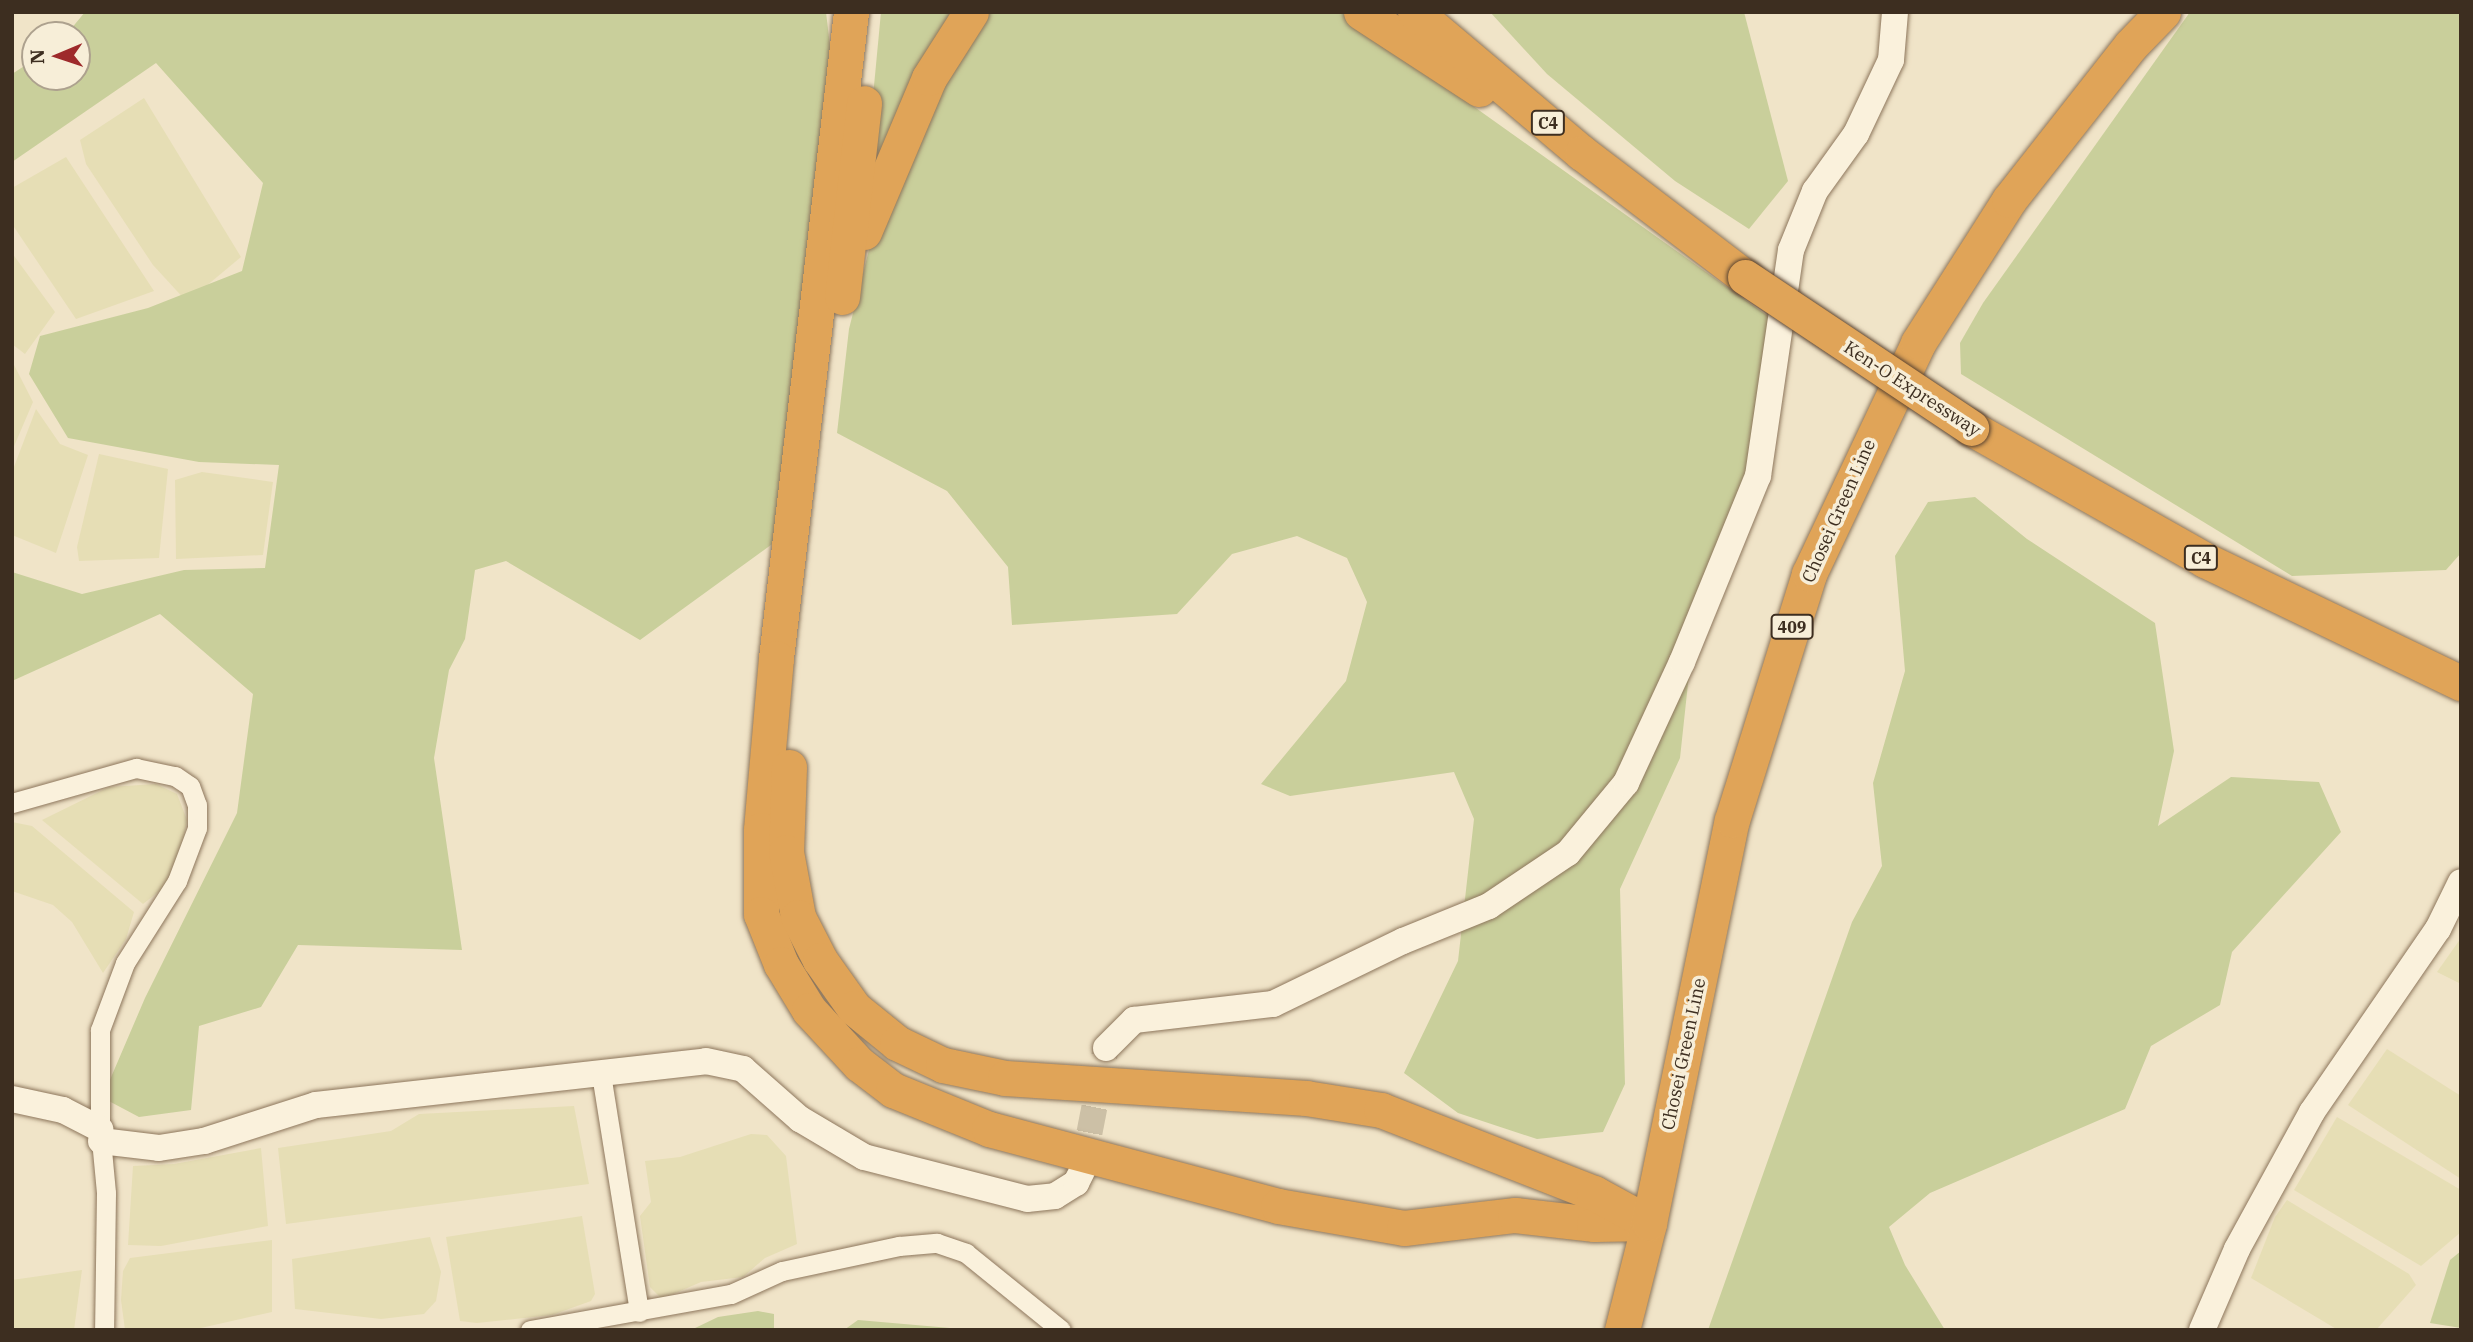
<!DOCTYPE html>
<style>
body{margin:0}
#map{position:relative;width:2473px;height:1342px;overflow:hidden;background:#f0e4c8;font-family:"IBM Plex Serif",serif}
div>[style]{position:absolute}
.farmland>*{inset:0;background:#e6deb5}
.green>*{inset:0;background:#c9cf9b}
.secondary-tunnel>*{height:26px;margin-top:-13px;transform-origin:0;background:repeating-linear-gradient(90deg,#ccc0a6 0 26px,transparent 0 39px)}
.roads{filter:drop-shadow(0 0 2px #8d765c) drop-shadow(0 0 2px #8d765c)}
.street>*{height:19px;margin:-9.5px;padding:0 9.5px;transform-origin:9.5px;border-radius:9.5px;background:#faf1dc}
.secondary>*{height:26px;margin:-13px;padding:0 13px;transform-origin:13px;border-radius:13px;background:#faf1dc}
.highway>*{height:35px;margin:-17.5px;padding:0 17.5px;transform-origin:17.5px;border-radius:17.5px;background:#e0a458}
.bridges{filter:drop-shadow(0 0 2px #5b4430) drop-shadow(0 0 2px #5b4430)}
.highway-bridge>*{height:35px;margin:-17.5px;padding:0 17.5px;transform-origin:17.5px;border-radius:17.5px;background:#e0a458}
span{translate:-50% -50%;white-space:nowrap;text-align:center;line-height:1.15;-webkit-text-stroke:7px #f7eed8;paint-order:stroke}
.shield-label span{padding:2px 5px;background:#f7eed8;border:2px solid;border-radius:5px;-webkit-text-stroke-width:0}
.shield-label{font-size:16px;color:#3d2e20;font-weight:700}
.street-label{font-size:18px;color:#3d2e20}
.frame{position:absolute;inset:0;border:14px solid #3d2e20;pointer-events:none}
.north{position:absolute;left:21px;top:21px;width:70px;height:70px;box-sizing:border-box;background:#f7eed8;border:2px solid #ada18e;border-radius:50%;rotate:268deg;font-size:19px;font-weight:700;line-height:28px;text-align:center;color:#3d2e20}
.north::after{content:'';display:block;margin:auto;width:24px;height:32px;background:#9e2a2b;clip-path:polygon(50% 0,100% 100%,50% 72%,0 100%)}
</style>
<div id="map">
<div class="farmland">
<div style="clip-path:polygon(144px 98px,241px 257px,187px 302px,153px 265px,86px 164px,80px 140px)"></div>
<div style="clip-path:polygon(66px 157px,154px 291px,76px 319px,12px 224px,12px 188px)"></div>
<div style="clip-path:polygon(12px 253px,55px 312px,25px 354px,12px 344px)"></div>
<div style="clip-path:polygon(12px 361px,33px 402px,12px 451px)"></div>
<div style="clip-path:polygon(36px 409px,60px 444px,88px 455px,56px 553px,12px 535px,12px 472px)"></div>
<div style="clip-path:polygon(99px 454px,168px 469px,159px 558px,79px 561px,77px 547px)"></div>
<div style="clip-path:polygon(202px 472px,273px 482px,263px 555px,176px 559px,175px 480px)"></div>
<div style="clip-path:polygon(156px 784px,177px 794px,187px 820px,179px 863px,162px 889px,143px 904px,42px 820px,109px 787px)"></div>
<div style="clip-path:polygon(12px 822px,32px 826px,134px 912px,126px 939px,103px 973px,72px 922px,53px 905px,12px 891px)"></div>
<div style="clip-path:polygon(2461px 938px,2461px 984px,2437px 972px)"></div>
<div style="clip-path:polygon(2387px 1049px,2461px 1096px,2461px 1179px,2348px 1105px)"></div>
<div style="clip-path:polygon(574px 1106px,589px 1184px,286px 1224px,278px 1148px,391px 1131px,419px 1114px)"></div>
<div style="clip-path:polygon(2337px 1117px,2461px 1190px,2461px 1232px,2421px 1266px,2294px 1190px)"></div>
<div style="clip-path:polygon(751px 1134px,767px 1135px,786px 1156px,797px 1244px,765px 1258px,743px 1277px,701px 1282px,662px 1299px,650px 1287px,640px 1216px,651px 1202px,645px 1161px,680px 1157px)"></div>
<div style="clip-path:polygon(261px 1148px,268px 1226px,161px 1246px,128px 1245px,133px 1166px,174px 1164px)"></div>
<div style="clip-path:polygon(2287px 1200px,2409px 1274px,2416px 1285px,2376px 1330px,2338px 1330px,2251px 1278px,2275px 1217px)"></div>
<div style="clip-path:polygon(582px 1216px,595px 1294px,591px 1301px,552px 1315px,477px 1323px,460px 1321px,446px 1237px)"></div>
<div style="clip-path:polygon(430px 1237px,441px 1272px,436px 1301px,424px 1314px,381px 1319px,295px 1309px,292px 1259px)"></div>
<div style="clip-path:polygon(272px 1240px,272px 1312px,192px 1330px,125px 1330px,121px 1300px,123px 1271px,130px 1258px)"></div>
<div style="clip-path:polygon(82px 1270px,74px 1330px,12px 1330px,12px 1280px)"></div>
</div>
<div class="green">
<div style="clip-path:polygon(85px 12px,826px 12px,832px 63px,775px 542px,640px 640px,506px 561px,475px 570px,465px 639px,449px 670px,434px 758px,462px 950px,298px 945px,261px 1007px,199px 1026px,191px 1110px,139px 1117px,105px 1099px,109px 1082px,145px 998px,237px 813px,253px 694px,160px 614px,12px 681px,12px 572px,82px 594px,184px 570px,265px 568px,279px 465px,199px 462px,68px 438px,29px 374px,40px 336px,148px 308px,242px 271px,263px 183px,156px 63px,12px 162px,12px 74px,35px 59px,35px 77px,77px 77px,77px 35px,66px 35px)"></div>
<div style="clip-path:polygon(881px 12px,961px 12px,863px 202px)"></div>
<div style="clip-path:polygon(983px 12px,1341px 12px,1772px 319px,1753px 461px,1697px 600px,1680px 758px,1620px 889px,1625px 1084px,1603px 1132px,1537px 1139px,1458px 1113px,1404px 1073px,1458px 961px,1474px 819px,1454px 772px,1290px 796px,1261px 784px,1346px 681px,1367px 602px,1347px 558px,1297px 536px,1232px 554px,1177px 614px,1012px 625px,1008px 567px,947px 491px,837px 433px,849px 329px,871px 242px,907px 146px)"></div>
<div style="clip-path:polygon(1490px 12px,1744px 12px,1788px 181px,1749px 229px,1675px 181px,1547px 74px)"></div>
<div style="clip-path:polygon(2190px 12px,2461px 12px,2461px 553px,2446px 570px,2292px 576px,1961px 374px,1960px 343px,1983px 303px)"></div>
<div style="clip-path:polygon(1975px 497px,2027px 539px,2155px 623px,2174px 751px,2158px 826px,2231px 777px,2319px 782px,2341px 832px,2232px 952px,2220px 1005px,2151px 1046px,2125px 1109px,1930px 1193px,1889px 1227px,1905px 1265px,1945px 1330px,1708px 1330px,1852px 922px,1882px 866px,1873px 783px,1905px 671px,1895px 556px,1928px 502px)"></div>
<div style="clip-path:polygon(2461px 1251px,2461px 1328px,2430px 1323px,2450px 1260px)"></div>
<div style="clip-path:polygon(758px 1311px,774px 1314px,774px 1330px,691px 1330px,718px 1317px)"></div>
<div style="clip-path:polygon(858px 1320px,973px 1330px,844px 1330px)"></div>
</div>
<div class="secondary-tunnel">
<div style="left:1082px;top:1171px;width:125px;rotate:-79deg"></div>
</div>
<div class="roads">
<div class="street">
<div style="left:12px;top:803px;width:129px;rotate:-15.8deg"></div>
<div style="left:136px;top:768px;width:40px;rotate:12deg"></div>
<div style="left:175px;top:776px;width:18px;rotate:34deg"></div>
<div style="left:190px;top:786px;width:20px;rotate:70deg"></div>
<div style="left:197px;top:805px;width:23px;rotate:90deg"></div>
<div style="left:197px;top:828px;width:57px;rotate:110.7deg"></div>
<div style="left:177px;top:881px;width:97px;rotate:122.4deg"></div>
<div style="left:125px;top:963px;width:72px;rotate:110.5deg"></div>
<div style="left:100px;top:1030px;width:99px;rotate:90deg"></div>
<div style="left:100px;top:1129px;width:64px;rotate:84.6deg"></div>
<div style="left:106px;top:1193px;width:137px;rotate:90.8deg"></div>
<div style="left:601px;top:1074px;width:241px;rotate:80.9deg"></div>
<div style="left:530px;top:1330px;width:204px;rotate:-10.2deg"></div>
<div style="left:731px;top:1294px;width:56px;rotate:-24.3deg"></div>
<div style="left:782px;top:1271px;width:120px;rotate:-12.1deg"></div>
<div style="left:899px;top:1246px;width:38px;rotate:-5deg"></div>
<div style="left:937px;top:1243px;width:31px;rotate:19deg"></div>
<div style="left:966px;top:1253px;width:122px;rotate:39deg"></div>
</div>
<div class="secondary">
<div style="left:1106px;top:1048px;width:40px;rotate:-45deg"></div>
<div style="left:1134px;top:1020px;width:140px;rotate:-6.6deg"></div>
<div style="left:1273px;top:1004px;width:144px;rotate:-25.9deg"></div>
<div style="left:1403px;top:941px;width:93px;rotate:-22.1deg"></div>
<div style="left:1489px;top:906px;width:95px;rotate:-33.9deg"></div>
<div style="left:1568px;top:853px;width:91px;rotate:-50.4deg"></div>
<div style="left:1626px;top:783px;width:133px;rotate:-65.2deg"></div>
<div style="left:1682px;top:662px;width:201px;rotate:-67.8deg"></div>
<div style="left:1758px;top:476px;width:228px;rotate:-81.7deg"></div>
<div style="left:1791px;top:250px;width:64px;rotate:-67.9deg"></div>
<div style="left:1815px;top:191px;width:70px;rotate:-54.3deg"></div>
<div style="left:1856px;top:134px;width:82px;rotate:-64.7deg"></div>
<div style="left:1891px;top:60px;width:48px;rotate:-85.2deg"></div>
<div style="left:12px;top:1099px;width:52px;rotate:12.2deg"></div>
<div style="left:63px;top:1110px;width:42px;rotate:27.2deg"></div>
<div style="left:101px;top:1141px;width:58px;rotate:6.9deg"></div>
<div style="left:159px;top:1148px;width:46px;rotate:-8.8deg"></div>
<div style="left:204px;top:1141px;width:118px;rotate:-17.8deg"></div>
<div style="left:316px;top:1105px;width:392px;rotate:-6.4deg"></div>
<div style="left:706px;top:1061px;width:38px;rotate:12deg"></div>
<div style="left:743px;top:1069px;width:76px;rotate:41.3deg"></div>
<div style="left:800px;top:1119px;width:74px;rotate:30.7deg"></div>
<div style="left:864px;top:1157px;width:168px;rotate:14.4deg"></div>
<div style="left:1027px;top:1199px;width:28px;rotate:-6deg"></div>
<div style="left:1055px;top:1196px;width:25px;rotate:-32deg"></div>
<div style="left:1076px;top:1183px;width:13px;rotate:-63deg"></div>
<div style="left:2202px;top:1330px;width:88px;rotate:-66.6deg"></div>
<div style="left:2237px;top:1249px;width:156px;rotate:-61.3deg"></div>
<div style="left:2312px;top:1112px;width:222px;rotate:-55.5deg"></div>
<div style="left:2438px;top:929px;width:52px;rotate:-63.9deg"></div>
</div>
<div class="highway">
<div style="left:851px;top:12px;width:650px;rotate:96.62deg"></div>
<div style="left:776px;top:658px;width:173px;rotate:95deg"></div>
<div style="left:761px;top:830px;width:84px;rotate:90deg"></div>
<div style="left:761px;top:914px;width:54px;rotate:68.2deg"></div>
<div style="left:781px;top:964px;width:54px;rotate:58.7deg"></div>
<div style="left:809px;top:1010px;width:74px;rotate:47.2deg"></div>
<div style="left:859px;top:1064px;width:43px;rotate:37.4deg"></div>
<div style="left:893px;top:1090px;width:104px;rotate:22.1deg"></div>
<div style="left:989px;top:1129px;width:299px;rotate:14.9deg"></div>
<div style="left:1278px;top:1206px;width:128px;rotate:9.9deg"></div>
<div style="left:1404px;top:1228px;width:112px;rotate:-6.7deg"></div>
<div style="left:1515px;top:1215px;width:80px;rotate:6.5deg"></div>
<div style="left:1594px;top:1224px;width:55px;rotate:-1deg"></div>
<div style="left:1361px;top:12px;width:141px;rotate:33.1deg"></div>
<div style="left:1415px;top:12px;width:219px;rotate:40.2deg"></div>
<div style="left:1582px;top:153px;width:205px;rotate:37.3deg"></div>
<div style="left:864px;top:232px;width:167px;rotate:-67.1deg"></div>
<div style="left:929px;top:78px;width:78px;rotate:-57.5deg"></div>
<div style="left:842px;top:297px;width:195px;rotate:-83.5deg"></div>
<div style="left:1971px;top:428px;width:269px;rotate:29.4deg"></div>
<div style="left:2205px;top:560px;width:284px;rotate:25.7deg"></div>
<div style="left:789px;top:767px;width:85px;rotate:92deg"></div>
<div style="left:786px;top:852px;width:66px;rotate:79.5deg"></div>
<div style="left:798px;top:917px;width:48px;rotate:62.9deg"></div>
<div style="left:820px;top:960px;width:59px;rotate:54.7deg"></div>
<div style="left:854px;top:1008px;width:55px;rotate:39.1deg"></div>
<div style="left:897px;top:1043px;width:51px;rotate:25.6deg"></div>
<div style="left:943px;top:1065px;width:63px;rotate:11.8deg"></div>
<div style="left:1005px;top:1078px;width:302px;rotate:3.8deg"></div>
<div style="left:1306px;top:1098px;width:76px;rotate:9.1deg"></div>
<div style="left:1381px;top:1110px;width:229px;rotate:21.3deg"></div>
<div style="left:1594px;top:1193px;width:60px;rotate:28.7deg"></div>
<div style="left:1622px;top:1330px;width:110px;rotate:-75.8deg"></div>
<div style="left:1649px;top:1223px;width:411px;rotate:-78.4deg"></div>
<div style="left:1732px;top:820px;width:258px;rotate:-72.6deg"></div>
<div style="left:1809px;top:574px;width:255px;rotate:-64.7deg"></div>
<div style="left:1918px;top:343px;width:169px;rotate:-57.5deg"></div>
<div style="left:2009px;top:200px;width:197px;rotate:-51.8deg"></div>
<div style="left:2131px;top:45px;width:46px;rotate:-45.9deg"></div>
</div>
</div>
<div class="bridges">
<div class="highway-bridge">
<div style="left:1745px;top:277px;width:272px;rotate:33.7deg"></div>
</div>
</div>
<div class="shield-label">
<span style="left:1548px;top:123px">C4</span>
<span style="left:2201px;top:558px">C4</span>
<span style="left:1792px;top:627px">409</span>
</div>
<div class="street-label">
<span style="left:1912px;top:389px;rotate:33deg">Ken-O Expressway</span>
<span style="left:1839px;top:511px;rotate:-66deg">Chosei Green Line</span>
<span style="left:1684px;top:1054px;rotate:-78deg">Chosei Green Line</span>
</div>
<div class="frame"></div>
<div class="north">N</div>
</div>
